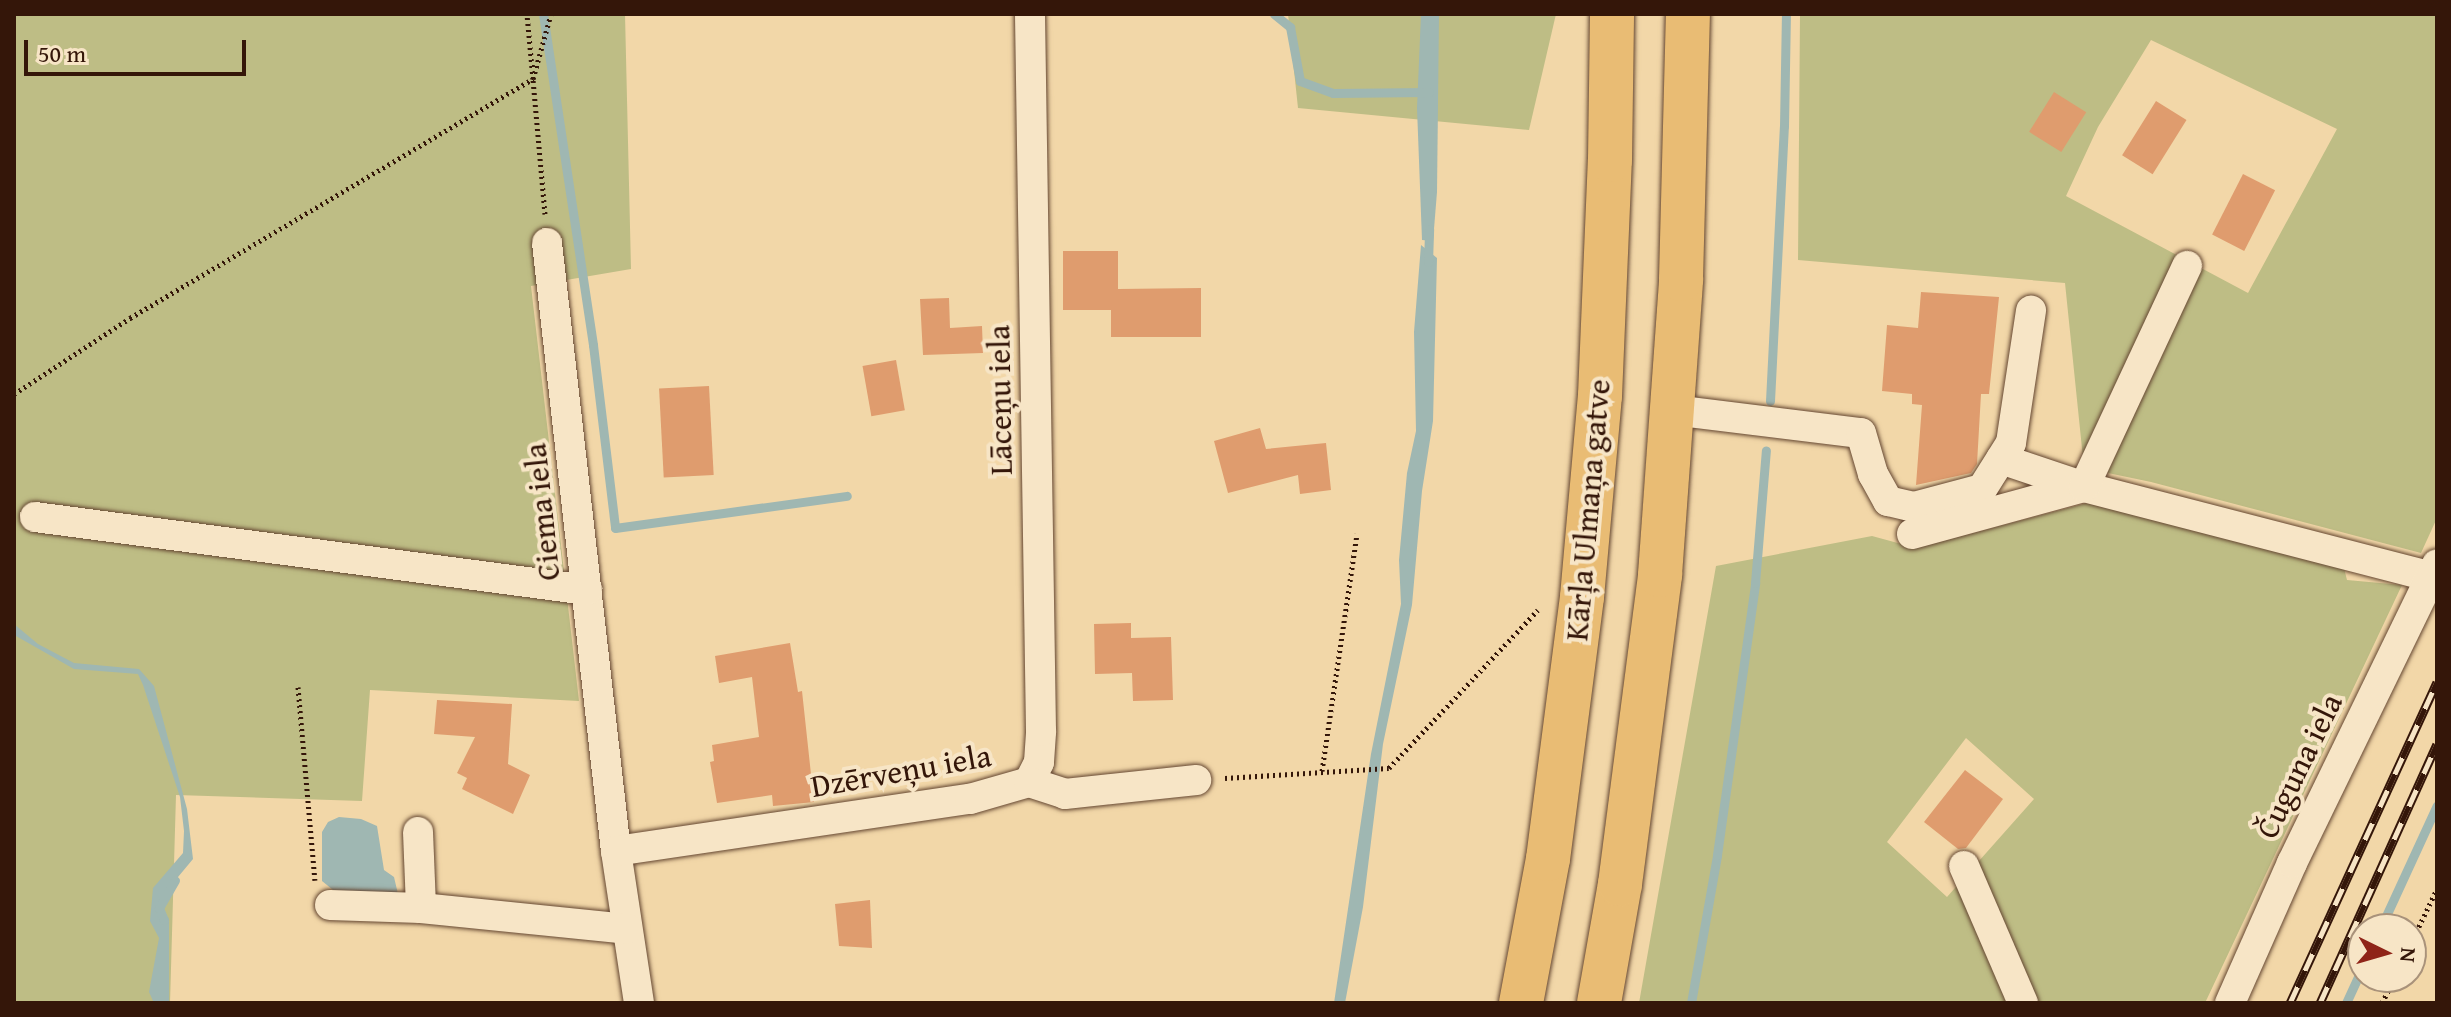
<!DOCTYPE html>
<meta charset="utf-8">
<style>
body{margin:0}
#map{position:relative;width:2451px;height:1017px;overflow:hidden;background:#f2d7a8;font-family:"Gentium Book Plus",serif}
div>[style]{position:absolute}
.green>*{inset:0;background:#bebd85}
.water>*{inset:0;background:#9fb7b2}
.stream>*{height:9px;margin:-4.5px;padding:0 4.5px;transform-origin:4.5px;border-radius:4.5px;background:#9fb7b2}
.building>*{inset:0;background:#df9c6e;transform-origin:0 0}
.path>*{height:5px;margin-top:-2.5px;transform-origin:0;background:repeating-linear-gradient(90deg,#341609 0 2px,transparent 0 6px)}
.roads{filter:drop-shadow(0 0 2px #644631) drop-shadow(0 0 2px #644631)}
.minor>*{height:30px;margin:-15px;padding:0 15px;transform-origin:15px;border-radius:15px;background:#f7e5c6}
.highway>*{height:44px;margin:-22px;padding:0 22px;transform-origin:22px;border-radius:22px;background:#e9bc74}
.rail>*{height:9px;margin-top:-4.5px;transform-origin:0;background:repeating-linear-gradient(90deg,#f7e5c6 0 18px,#341609 0 36px);box-sizing:border-box;border-block:2px solid #341609}
span{translate:-50% -50%;white-space:nowrap;text-align:center;line-height:1.15;-webkit-text-stroke:8px #f7e5c6;paint-order:stroke}
.street-label{font-size:32px;color:#341609}
.frame{position:absolute;inset:0;border:16px solid #341609;pointer-events:none}
.north{position:absolute;left:2347px;top:913px;width:80px;height:80px;box-sizing:border-box;background:#f7e5c6;border:2px solid #a9927a;border-radius:50%;rotate:95deg;font-size:22px;font-weight:700;line-height:32px;text-align:center;color:#341609}
.north::after{content:'';display:block;margin:auto;width:28px;height:36px;background:#8f2418;clip-path:polygon(50% 0,100% 100%,50% 72%,0 100%)}
.scale{position:absolute;left:24px;top:40px;width:222px;height:36px;box-sizing:border-box;border:4px solid #341609;border-top:0;padding-left:10px;font-size:24px;line-height:28px;white-space:nowrap;color:#341609;-webkit-text-stroke:6px #f7e5c6;paint-order:stroke}
</style>
<div id="map">
<div class="green">
<div style="clip-path:polygon(14px 14px,625px 14px,631px 269px,531px 286px,579px 701px,370px 690px,362px 801px,176px 795px,170px 1003px,14px 1003px)"></div>
<div style="clip-path:polygon(1288px 14px,1556px 14px,1529px 130px,1298px 108px)"></div>
<div style="clip-path:polygon(evenodd,1800px 14px,2437px 14px,2437px 518px,2421px 553px,2151px 482px,2084px 468px,2065px 283px,1798px 260px,1800px 14px,2151px 40px,2337px 129px,2248px 293px,2066px 196px,2098px 127px,2151px 40px)"></div>
<div style="clip-path:polygon(evenodd,2087px 503px,2344px 568px,2347px 580px,2402px 585px,2205px 1003px,1639px 1003px,1716px 566px,1872px 536px,1916px 548px,2087px 503px,1966px 738px,2034px 799px,1947px 897px,1887px 842px,1966px 738px)"></div>
</div>
<div class="water">
<div style="clip-path:polygon(1421px 14px,1439px 14px,1437px 192px,1433px 241px,1422px 240px,1417px 108px)"></div>
<div style="clip-path:polygon(1421px 245px,1437px 258px,1433px 421px,1422px 491px,1412px 605px,1383px 744px,1363px 907px,1345px 1003px,1334px 1003px,1371px 754px,1401px 604px,1399px 560px,1407px 473px,1416px 431px,1414px 332px)"></div>
<div style="clip-path:polygon(14px 624px,38px 644px,74px 663px,139px 669px,154px 686px,187px 809px,193px 859px,163px 895px,162px 906px,156px 911px,166px 928px,161px 1003px,154px 1003px,149px 992px,159px 938px,150px 921px,153px 888px,183px 853px,184px 831px,180px 797px,143px 685px,138px 674px,74px 669px,16px 636px)"></div>
<div style="clip-path:polygon(339px 817px,361px 819px,377px 826px,384px 870px,394px 877px,398px 894px,338px 894px,322px 881px,322px 832px,328px 822px)"></div>
</div>
<div class="stream">
<div style="left:543px;top:14px;width:335px;rotate:81.4deg"></div>
<div style="left:593px;top:345px;width:184px;rotate:83.1deg"></div>
<div style="left:615px;top:528px;width:234px;rotate:-7.9deg"></div>
<div style="left:1274px;top:14px;width:21px;rotate:39deg"></div>
<div style="left:1290px;top:27px;width:55px;rotate:79.5deg"></div>
<div style="left:1300px;top:81px;width:35px;rotate:20deg"></div>
<div style="left:1333px;top:93px;width:96px;rotate:-0.6deg"></div>
<div style="left:1428px;top:262px;width:33px;rotate:-88deg"></div>
<div style="left:1770px;top:401px;width:275px;rotate:-87.1deg"></div>
<div style="left:1784px;top:126px;width:112px;rotate:-89deg"></div>
<div style="left:2380px;top:929px;width:136px;rotate:-65.3deg"></div>
<div style="left:164px;top:1003px;width:83px;rotate:-90deg"></div>
<div style="left:164px;top:920px;width:13px;rotate:-113deg"></div>
<div style="left:159px;top:908px;width:32px;rotate:-60deg"></div>
<div style="left:1691px;top:1003px;width:150px;rotate:-80deg"></div>
<div style="left:1717px;top:855px;width:275px;rotate:-82deg"></div>
<div style="left:1755px;top:583px;width:133px;rotate:-85.3deg"></div>
<div style="left:2346px;top:1003px;width:41px;rotate:-65.3deg"></div>
</div>
<div class="building">
<div style="left:2054px;top:92px;width:38px;height:47px;rotate:32deg"></div>
<div style="left:2156px;top:101px;width:36px;height:64px;rotate:32deg"></div>
<div style="left:2243px;top:174px;width:36px;height:68px;rotate:27deg"></div>
<div style="clip-path:polygon(1063px 251px,1118px 251px,1118px 289px,1201px 288px,1201px 337px,1111px 337px,1111px 310px,1063px 310px)"></div>
<div style="clip-path:polygon(1921px 292px,1999px 297px,1989px 394px,1981px 394px,1977px 464px,1971px 473px,1916px 485px,1922px 405px,1912px 404px,1912px 394px,1882px 391px,1887px 325px,1918px 328px)"></div>
<div style="clip-path:polygon(949px 298px,950px 328px,982px 326px,983px 353px,923px 355px,920px 299px)"></div>
<div style="left:896px;top:360px;width:51px;height:34px;rotate:80deg"></div>
<div style="left:709px;top:386px;width:89px;height:50px;rotate:87deg"></div>
<div style="clip-path:polygon(1260px 428px,1266px 449px,1326px 443px,1331px 490px,1300px 494px,1298px 475px,1228px 493px,1214px 441px)"></div>
<div style="clip-path:polygon(1131px 623px,1131px 638px,1171px 637px,1173px 700px,1133px 701px,1132px 673px,1095px 674px,1094px 624px)"></div>
<div style="clip-path:polygon(790px 643px,798px 692px,802px 691px,814px 802px,773px 806px,772px 795px,717px 803px,710px 762px,714px 761px,712px 745px,759px 737px,752px 677px,719px 683px,715px 656px)"></div>
<div style="clip-path:polygon(437px 700px,512px 704px,508px 764px,530px 775px,513px 814px,462px 789px,467px 778px,457px 773px,475px 737px,434px 734px)"></div>
<div style="clip-path:polygon(1965px 770px,2003px 799px,1966px 848px,1958px 849px,1924px 822px)"></div>
<div style="clip-path:polygon(870px 900px,872px 948px,839px 946px,835px 904px)"></div>
</div>
<div class="path">
<div style="left:545px;top:214px;width:136px;rotate:-95.1deg"></div>
<div style="left:533px;top:79px;width:67px;rotate:-74.5deg"></div>
<div style="left:14px;top:394px;width:139px;rotate:-33.2deg"></div>
<div style="left:130px;top:318px;width:469px;rotate:-30.7deg"></div>
<div style="left:533px;top:79px;width:65px;rotate:-95.3deg"></div>
<div style="left:298px;top:687px;width:194px;rotate:85deg"></div>
<div style="left:1322px;top:771px;width:240px;rotate:-81.6deg"></div>
<div style="left:1225px;top:778px;width:164px;rotate:-3.5deg"></div>
<div style="left:1389px;top:768px;width:217px;rotate:-46.7deg"></div>
<div style="left:2411px;top:943px;width:60px;rotate:-64.3deg"></div>
<div style="left:2382px;top:1003px;width:29px;rotate:-63deg"></div>
</div>
<div class="roads">
<div class="minor">
<div style="left:547px;top:243px;width:612px;rotate:83.53deg"></div>
<div style="left:616px;top:851px;width:154px;rotate:81.4deg"></div>
<div style="left:1673px;top:410px;width:189px;rotate:7deg"></div>
<div style="left:1861px;top:433px;width:43px;rotate:73.7deg"></div>
<div style="left:1873px;top:474px;width:31px;rotate:61deg"></div>
<div style="left:1888px;top:501px;width:27px;rotate:13deg"></div>
<div style="left:1914px;top:507px;width:70px;rotate:-14.8deg"></div>
<div style="left:1982px;top:489px;width:54px;rotate:-57.8deg"></div>
<div style="left:2011px;top:443px;width:134px;rotate:-81.4deg"></div>
<div style="left:2001px;top:459px;width:88px;rotate:18.6deg"></div>
<div style="left:2084px;top:487px;width:358px;rotate:14.5deg"></div>
<div style="left:35px;top:517px;width:557px;rotate:7.53deg"></div>
<div style="left:1912px;top:534px;width:178px;rotate:-15.3deg"></div>
<div style="left:2084px;top:487px;width:244px;rotate:-65deg"></div>
<div style="left:1029px;top:782px;width:22px;rotate:-63deg"></div>
<div style="left:1039px;top:762px;width:31px;rotate:-86deg"></div>
<div style="left:1041px;top:731px;width:717px;rotate:-90.88deg"></div>
<div style="left:418px;top:832px;width:76px;rotate:87.7deg"></div>
<div style="left:421px;top:908px;width:207px;rotate:5.8deg"></div>
<div style="left:616px;top:851px;width:358px;rotate:-8.4deg"></div>
<div style="left:970px;top:799px;width:61px;rotate:-16.1deg"></div>
<div style="left:1029px;top:782px;width:38px;rotate:18deg"></div>
<div style="left:1065px;top:794px;width:132px;rotate:-6.1deg"></div>
<div style="left:1964px;top:866px;width:149px;rotate:66.7deg"></div>
<div style="left:330px;top:905px;width:91px;rotate:1.9deg"></div>
<div style="left:2230px;top:1003px;width:153px;rotate:-66.1deg"></div>
<div style="left:2292px;top:863px;width:332px;rotate:-64.1deg"></div>
</div>
<div class="highway">
<div style="left:1521px;top:1003px;width:147px;rotate:-79.4deg"></div>
<div style="left:1548px;top:859px;width:264px;rotate:-82.6deg"></div>
<div style="left:1582px;top:597px;width:202px;rotate:-84.9deg"></div>
<div style="left:1600px;top:396px;width:236px;rotate:-87.6deg"></div>
<div style="left:1610px;top:160px;width:146px;rotate:-89.2deg"></div>
<div style="left:1599px;top:1003px;width:121px;rotate:-80deg"></div>
<div style="left:1620px;top:884px;width:312px;rotate:-82.6deg"></div>
<div style="left:1660px;top:575px;width:297px;rotate:-85.9deg"></div>
<div style="left:1681px;top:279px;width:265px;rotate:-88.5deg"></div>
</div>
</div>
<div class="rail">
<div style="left:2290px;top:1003px;width:353px;rotate:-65.4deg"></div>
<div style="left:2320px;top:1003px;width:284px;rotate:-65.7deg"></div>
</div>
<div class="street-label">
<span style="left:1000px;top:400px;rotate:-91deg">Lāceņu iela</span>
<span style="left:1588px;top:510px;rotate:-85deg">Kārļa Ulmaņa gatve</span>
<span style="left:542px;top:512px;rotate:-96deg">Ciema iela</span>
<span style="left:2299px;top:766px;rotate:-64deg">Čuguna iela</span>
<span style="left:901px;top:771px;rotate:-10deg">Dzērveņu iela</span>
</div>
<div class="frame"></div>
<div class="north">N</div>
<div class="scale">50 m</div>
</div>
